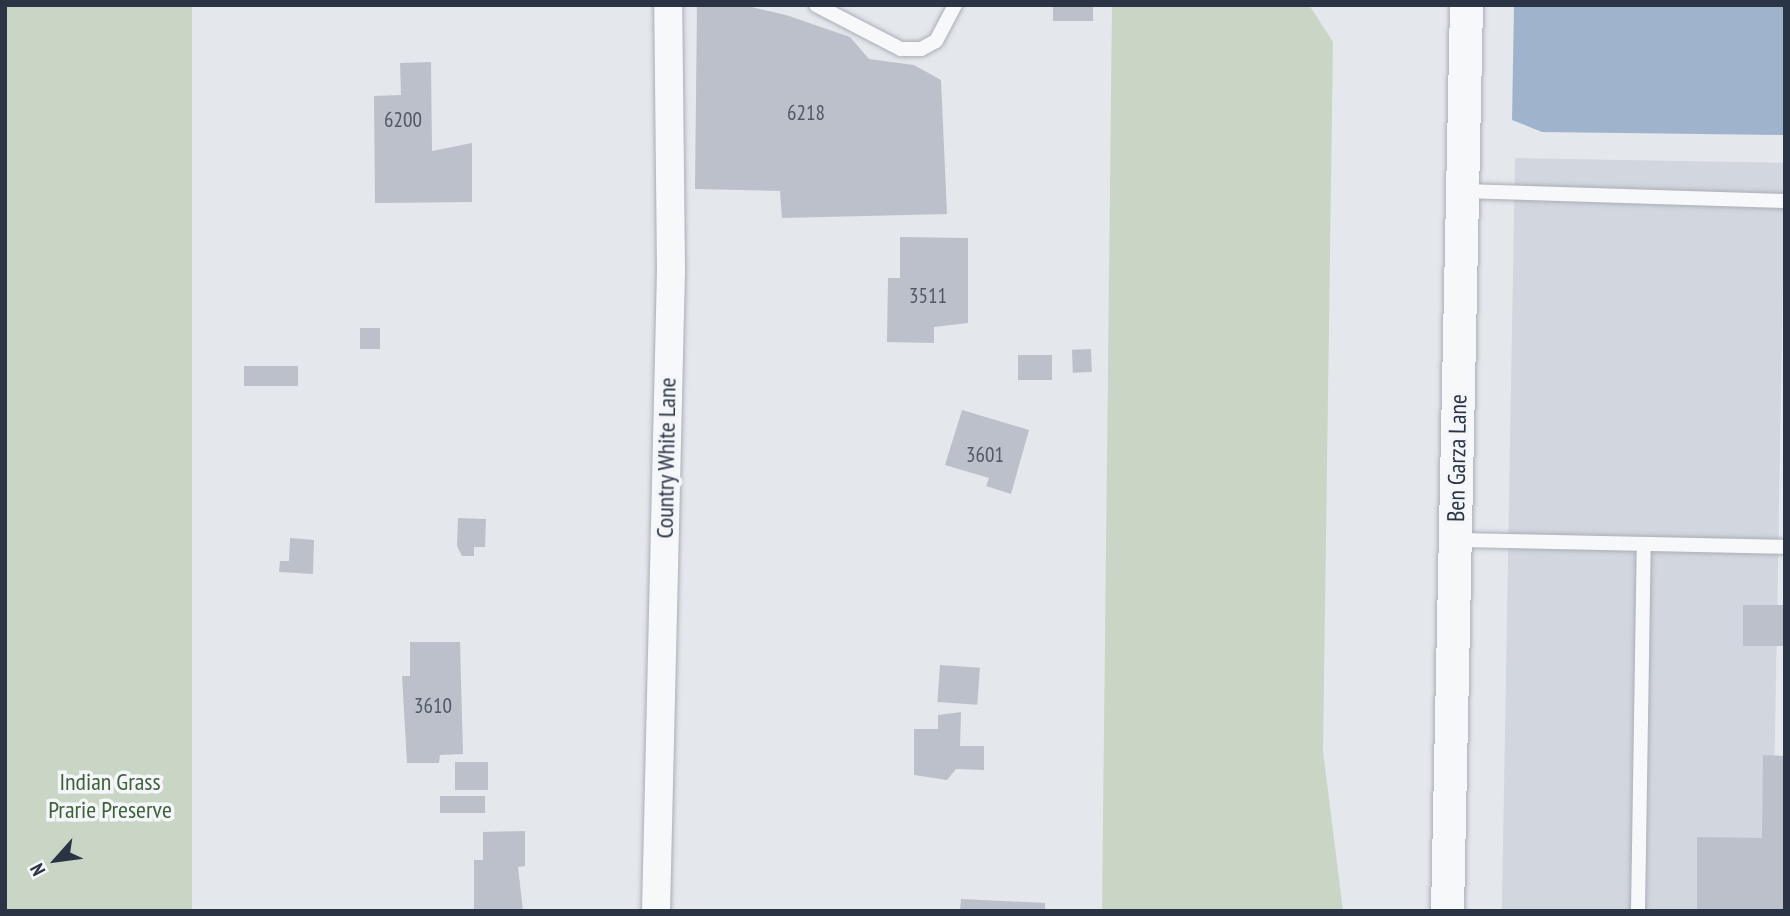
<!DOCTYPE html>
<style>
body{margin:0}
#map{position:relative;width:1790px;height:916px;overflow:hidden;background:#e4e7ec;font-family:"PT Sans Narrow",sans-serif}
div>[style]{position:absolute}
.built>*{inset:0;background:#d2d6de;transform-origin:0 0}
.green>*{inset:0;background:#c9d6c5;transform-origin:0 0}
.water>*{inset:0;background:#9fb4cc}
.building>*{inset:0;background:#bbc0ca;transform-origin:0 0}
.roads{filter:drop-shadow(0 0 2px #a9aeb7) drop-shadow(0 0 2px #a9aeb7)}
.service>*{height:14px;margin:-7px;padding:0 7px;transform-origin:7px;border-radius:7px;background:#f7f8fa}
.minor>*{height:28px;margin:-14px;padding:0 14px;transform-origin:14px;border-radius:14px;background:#f7f8fa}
.tertiary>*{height:33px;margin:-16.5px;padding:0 16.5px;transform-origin:16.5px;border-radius:16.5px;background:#f7f8fa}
span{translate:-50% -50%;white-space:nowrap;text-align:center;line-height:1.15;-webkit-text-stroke:7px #f4f6f9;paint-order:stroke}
.number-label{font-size:21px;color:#4f5766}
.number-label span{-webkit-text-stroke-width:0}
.street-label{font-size:24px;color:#2b3445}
.park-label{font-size:24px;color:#3f6138}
.frame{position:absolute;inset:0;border:7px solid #2b3445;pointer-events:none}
.north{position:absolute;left:21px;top:825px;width:70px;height:70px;-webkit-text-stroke:5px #f4f6f9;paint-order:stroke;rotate:242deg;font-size:19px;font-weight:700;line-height:28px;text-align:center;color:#2b3445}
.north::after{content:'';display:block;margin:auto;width:24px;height:32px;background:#2b3445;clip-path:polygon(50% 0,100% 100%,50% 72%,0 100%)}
</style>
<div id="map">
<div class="built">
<div style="left:1515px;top:158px;width:270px;height:753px;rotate:1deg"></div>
</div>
<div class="green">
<div style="left:5px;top:5px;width:187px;height:906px"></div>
<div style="clip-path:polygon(1112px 5px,1309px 5px,1333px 42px,1323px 751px,1343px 911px,1102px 911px)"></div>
</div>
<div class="water">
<div style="clip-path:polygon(1514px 5px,1785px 5px,1785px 135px,1542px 132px,1512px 120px)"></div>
</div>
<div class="building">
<div style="clip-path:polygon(697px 5px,743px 5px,786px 15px,850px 37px,869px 59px,914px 65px,941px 80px,947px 214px,782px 218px,780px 191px,695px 189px)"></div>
<div style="left:1053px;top:5px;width:40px;height:16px"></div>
<div style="clip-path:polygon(431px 62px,432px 151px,472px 143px,472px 202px,375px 203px,374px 96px,401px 95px,400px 63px)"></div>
<div style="clip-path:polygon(900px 237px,968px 238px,968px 323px,934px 327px,934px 343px,887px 342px,888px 278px,900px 278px)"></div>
<div style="left:360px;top:328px;width:20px;height:21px"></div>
<div style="left:1091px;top:349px;width:23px;height:19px;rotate:88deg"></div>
<div style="left:1018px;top:355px;width:34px;height:25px"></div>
<div style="left:244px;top:366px;width:54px;height:20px"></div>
<div style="clip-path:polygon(962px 410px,1029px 430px,1011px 494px,986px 486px,989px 478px,945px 465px)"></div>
<div style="clip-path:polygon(458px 518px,486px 519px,485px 547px,474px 547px,474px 556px,462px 556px,457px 546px)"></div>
<div style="clip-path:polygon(290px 538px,314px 540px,313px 574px,279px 572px,280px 561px,289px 561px)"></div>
<div style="left:1743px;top:605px;width:42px;height:41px"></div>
<div style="clip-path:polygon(410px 642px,460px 642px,463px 754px,440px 755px,439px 763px,407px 763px,402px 676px,410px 676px)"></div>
<div style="left:940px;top:665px;width:40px;height:37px;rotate:4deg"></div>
<div style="clip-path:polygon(961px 712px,960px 746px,984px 746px,984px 770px,956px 769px,947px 780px,914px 775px,914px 729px,938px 729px,938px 715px)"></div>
<div style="clip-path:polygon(1763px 755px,1785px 756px,1785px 911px,1697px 910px,1697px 837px,1762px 838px)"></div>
<div style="left:455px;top:762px;width:33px;height:28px"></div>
<div style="left:440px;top:796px;width:45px;height:17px"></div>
<div style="clip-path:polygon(525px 831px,525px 866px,518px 867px,523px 911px,474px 911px,474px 860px,483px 860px,483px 832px)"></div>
<div style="clip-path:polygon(961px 899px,1045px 903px,1045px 911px,960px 911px)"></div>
</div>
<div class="roads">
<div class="service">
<div style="left:816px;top:5px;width:96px;rotate:27.4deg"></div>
<div style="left:901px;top:49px;width:20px"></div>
<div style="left:921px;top:49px;width:17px;rotate:-28deg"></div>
<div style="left:936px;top:41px;width:41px;rotate:-62.2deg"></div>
<div style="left:1463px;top:191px;width:322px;rotate:1.8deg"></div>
<div style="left:1455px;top:540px;width:330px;rotate:1.2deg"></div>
<div style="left:1638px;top:911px;width:365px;rotate:-89.1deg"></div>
</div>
<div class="minor">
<div style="left:656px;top:911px;width:640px;rotate:-88.66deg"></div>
<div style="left:671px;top:271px;width:266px;rotate:-90.6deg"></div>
</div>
<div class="tertiary">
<div style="left:1447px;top:911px;width:906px;rotate:-88.8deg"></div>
</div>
</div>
<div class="number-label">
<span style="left:806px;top:113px">6218</span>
<span style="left:403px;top:120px">6200</span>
<span style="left:928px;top:296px">3511</span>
<span style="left:985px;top:455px">3601</span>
<span style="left:433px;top:706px">3610</span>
</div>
<div class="street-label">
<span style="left:666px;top:458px;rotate:-89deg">Country White Lane</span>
<span style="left:1457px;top:458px;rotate:-89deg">Ben Garza Lane</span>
</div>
<div class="park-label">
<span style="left:110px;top:796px">Indian Grass<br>Prarie Preserve</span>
</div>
<div class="frame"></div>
<div class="north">N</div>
</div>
